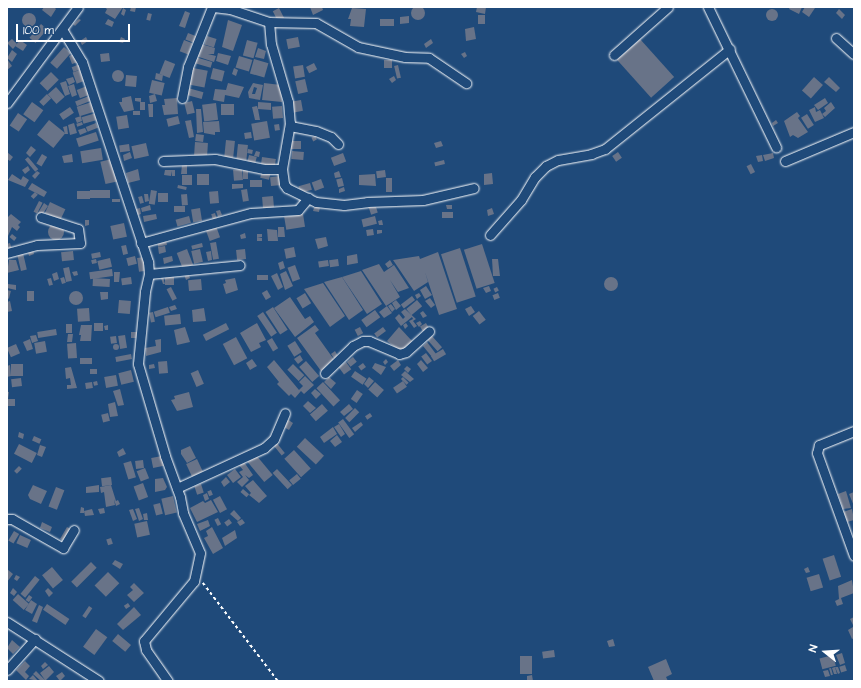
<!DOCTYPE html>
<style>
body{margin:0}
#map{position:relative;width:861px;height:688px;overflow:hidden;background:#1f4a7a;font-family:"Architects Daughter",sans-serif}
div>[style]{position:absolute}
.building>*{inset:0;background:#687388;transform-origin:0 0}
.round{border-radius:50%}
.path>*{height:1.5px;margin-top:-0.75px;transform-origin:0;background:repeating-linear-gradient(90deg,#fff 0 3px,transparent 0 6px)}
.roads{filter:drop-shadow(0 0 1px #fff) drop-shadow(0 0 1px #fff)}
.minor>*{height:9px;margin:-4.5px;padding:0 4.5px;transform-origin:4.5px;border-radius:4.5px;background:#1f4a7a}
span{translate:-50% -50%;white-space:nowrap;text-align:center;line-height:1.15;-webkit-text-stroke:4px #1f4a7a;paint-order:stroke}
.frame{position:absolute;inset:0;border:8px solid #fff;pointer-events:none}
.north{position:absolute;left:805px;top:632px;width:40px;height:40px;-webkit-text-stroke:3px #1f4a7a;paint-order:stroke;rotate:287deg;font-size:11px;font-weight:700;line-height:16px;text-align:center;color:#fff}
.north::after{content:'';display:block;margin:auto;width:14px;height:18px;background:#fff;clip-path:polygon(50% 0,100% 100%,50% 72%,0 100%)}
.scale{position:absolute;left:16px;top:24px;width:114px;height:18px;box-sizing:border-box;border:2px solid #fff;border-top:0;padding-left:5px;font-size:12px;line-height:14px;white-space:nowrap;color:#fff;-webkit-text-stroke:3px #1f4a7a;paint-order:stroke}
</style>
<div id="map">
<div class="building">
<div class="round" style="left:411px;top:6px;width:14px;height:14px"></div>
<div style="clip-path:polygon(44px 7px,54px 7px,56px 9px,51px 17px,42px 10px)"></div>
<div style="clip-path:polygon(104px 7px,123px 7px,115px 19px,105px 13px,107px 9px)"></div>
<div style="clip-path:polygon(131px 7px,136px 7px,135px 12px,130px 11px)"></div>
<div style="clip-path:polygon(310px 7px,322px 7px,323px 10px,313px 15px)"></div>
<div style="clip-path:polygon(477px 7px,486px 7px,485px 14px,476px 12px)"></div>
<div style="clip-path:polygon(790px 7px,802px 7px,799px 14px,789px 9px)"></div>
<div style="clip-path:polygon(805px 7px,815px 8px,809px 17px,802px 12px)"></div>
<div style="clip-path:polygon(123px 8px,126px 10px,124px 16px,121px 14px)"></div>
<div style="left:279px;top:8px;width:13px;height:7px;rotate:63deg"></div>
<div style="clip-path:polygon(352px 8px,366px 9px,364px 27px,350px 26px,351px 19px,348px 19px)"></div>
<div class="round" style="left:766px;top:9px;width:12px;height:12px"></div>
<div style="clip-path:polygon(839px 9px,845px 15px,842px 19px,836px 13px)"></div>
<div style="clip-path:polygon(185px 11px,190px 13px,185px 28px,179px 26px)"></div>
<div class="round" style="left:22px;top:13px;width:14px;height:14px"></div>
<div style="left:148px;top:13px;width:4px;height:7px;rotate:14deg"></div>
<div style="left:478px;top:15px;width:7px;height:9px"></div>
<div style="clip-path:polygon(409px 16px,409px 23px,400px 24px,400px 17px)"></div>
<div style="clip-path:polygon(79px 19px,81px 20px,75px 26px,73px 24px)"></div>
<div style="clip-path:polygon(108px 19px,114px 22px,112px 27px,105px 24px)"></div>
<div style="left:380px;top:19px;width:14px;height:7px"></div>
<div style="clip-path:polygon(228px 20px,242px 25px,233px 51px,222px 47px)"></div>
<div style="left:41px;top:24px;width:8px;height:18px;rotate:40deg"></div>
<div style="clip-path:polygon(474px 27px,476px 39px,466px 41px,465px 29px)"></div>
<div style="left:188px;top:33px;width:11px;height:7px;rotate:22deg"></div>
<div style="left:207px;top:36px;width:10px;height:9px;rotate:17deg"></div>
<div style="clip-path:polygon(86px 37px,88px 41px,82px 45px,80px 41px)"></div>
<div style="clip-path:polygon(121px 37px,125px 39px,123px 43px,119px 42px)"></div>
<div style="left:298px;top:37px;width:10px;height:12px;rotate:79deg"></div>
<div style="clip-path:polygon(12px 39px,17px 44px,13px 49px,7px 43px)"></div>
<div style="clip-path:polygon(431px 39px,433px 43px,426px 48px,424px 44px)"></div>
<div style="left:640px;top:39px;width:51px;height:31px;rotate:48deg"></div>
<div style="clip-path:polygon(20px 40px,27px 45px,23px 51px,15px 46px)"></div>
<div style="left:184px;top:40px;width:9px;height:12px;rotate:21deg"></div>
<div style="left:247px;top:40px;width:11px;height:16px;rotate:15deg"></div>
<div style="clip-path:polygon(201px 44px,215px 48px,214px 54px,208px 54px,216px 56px,214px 62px,196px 56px)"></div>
<div style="left:64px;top:47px;width:9px;height:21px;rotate:41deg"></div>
<div style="clip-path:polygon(258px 48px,266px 51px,264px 59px,255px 57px)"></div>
<div style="clip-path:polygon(12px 50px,17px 54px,12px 62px,7px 58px)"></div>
<div style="clip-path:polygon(465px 52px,467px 56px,464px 58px,461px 54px)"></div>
<div style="left:109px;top:53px;width:8px;height:9px;rotate:83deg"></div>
<div style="clip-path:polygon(218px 53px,231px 56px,228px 65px,216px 61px)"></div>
<div style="clip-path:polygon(74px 54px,78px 62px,72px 64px,69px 56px)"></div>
<div style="left:239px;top:56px;width:14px;height:12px;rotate:17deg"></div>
<div style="left:195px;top:57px;width:18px;height:6px;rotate:16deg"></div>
<div style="clip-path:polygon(7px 59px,12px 66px,7px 70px)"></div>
<div style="left:254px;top:59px;width:15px;height:15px;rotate:16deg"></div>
<div style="left:165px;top:60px;width:11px;height:15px;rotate:22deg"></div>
<div style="left:384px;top:60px;width:8px;height:8px"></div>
<div style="left:314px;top:63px;width:7px;height:9px;rotate:63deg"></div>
<div style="left:80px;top:64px;width:5px;height:9px;rotate:68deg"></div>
<div style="left:303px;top:65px;width:12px;height:10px;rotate:81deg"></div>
<div style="left:398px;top:65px;width:13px;height:4px;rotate:77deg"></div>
<div style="left:193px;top:68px;width:15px;height:17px;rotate:11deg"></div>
<div style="left:213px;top:68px;width:12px;height:11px;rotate:14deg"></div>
<div style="clip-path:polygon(234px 68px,238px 70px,236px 76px,232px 74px)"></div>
<div style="left:82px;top:69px;width:12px;height:10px;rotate:70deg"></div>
<div class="round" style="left:112px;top:70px;width:12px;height:12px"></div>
<div style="left:51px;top:72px;width:11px;height:16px;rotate:45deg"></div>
<div style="clip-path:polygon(156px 73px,163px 75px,162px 81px,155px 79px)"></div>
<div style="left:126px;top:75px;width:11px;height:11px;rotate:5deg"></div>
<div style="clip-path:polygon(394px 76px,396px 80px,392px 83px,389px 79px)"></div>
<div style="clip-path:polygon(73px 77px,75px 82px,69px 85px,66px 79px)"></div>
<div style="left:814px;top:77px;width:12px;height:18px;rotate:42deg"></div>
<div style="clip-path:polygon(829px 77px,840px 88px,836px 92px,824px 82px)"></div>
<div style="left:305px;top:79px;width:13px;height:10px;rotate:77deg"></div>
<div style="left:152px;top:80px;width:13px;height:13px;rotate:13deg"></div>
<div style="clip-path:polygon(66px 81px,70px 94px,65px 96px,60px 83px)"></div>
<div style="clip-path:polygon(228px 83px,244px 87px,239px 98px,225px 95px,224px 102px,213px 100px,215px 89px,226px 90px)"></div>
<div style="clip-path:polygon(evenodd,253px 83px,263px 85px,260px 100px,249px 98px,248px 92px,253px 83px,254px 87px,257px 88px,255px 94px,252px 94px,254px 87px)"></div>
<div style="clip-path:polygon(264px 83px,281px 85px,282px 102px,262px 100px)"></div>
<div style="clip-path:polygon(74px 84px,77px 95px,72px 97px,68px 86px)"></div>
<div style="left:87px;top:86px;width:9px;height:11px;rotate:69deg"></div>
<div style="left:56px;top:87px;width:13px;height:11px;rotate:48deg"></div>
<div style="left:188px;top:88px;width:16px;height:7px;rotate:15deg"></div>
<div style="left:47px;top:94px;width:6px;height:11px;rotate:45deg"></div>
<div style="clip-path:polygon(155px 94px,157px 101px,150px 103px,149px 96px)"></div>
<div style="left:89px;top:96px;width:5px;height:15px;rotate:68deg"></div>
<div style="clip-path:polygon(131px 96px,134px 110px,124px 112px,119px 102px,122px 102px,122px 98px)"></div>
<div style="clip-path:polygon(135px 98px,141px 98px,141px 102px,135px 101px)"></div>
<div style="clip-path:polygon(177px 98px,178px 114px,164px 115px,162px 105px,165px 105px,164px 99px)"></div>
<div style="clip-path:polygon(825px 98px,828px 103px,818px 110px,814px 105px)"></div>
<div style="left:301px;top:100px;width:11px;height:9px;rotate:80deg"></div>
<div style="left:192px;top:101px;width:12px;height:8px;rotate:76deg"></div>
<div style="left:32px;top:102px;width:14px;height:15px;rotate:36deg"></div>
<div style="left:92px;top:102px;width:10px;height:16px;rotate:73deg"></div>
<div style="left:140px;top:102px;width:5px;height:8px"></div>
<div style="clip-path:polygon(258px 102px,271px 103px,271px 110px,258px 109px,260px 120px,255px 120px,252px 107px,257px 106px,258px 109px)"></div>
<div style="clip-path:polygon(831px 102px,835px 108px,825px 117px,822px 114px,826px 111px,824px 108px)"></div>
<div style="left:216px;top:103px;width:17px;height:14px;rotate:83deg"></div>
<div style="clip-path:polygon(148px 104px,153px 104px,153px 117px,149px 117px)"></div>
<div style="left:221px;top:104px;width:13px;height:11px"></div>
<div style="left:282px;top:106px;width:12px;height:10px;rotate:85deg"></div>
<div style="left:70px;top:107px;width:7px;height:13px;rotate:56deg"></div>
<div style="clip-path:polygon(815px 107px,816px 112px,820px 110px,824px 118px,815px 122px,809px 110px)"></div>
<div style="clip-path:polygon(196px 109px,201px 109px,203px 132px,197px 133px)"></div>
<div style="left:133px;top:111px;width:7px;height:4px"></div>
<div style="clip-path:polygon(797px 112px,800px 116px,798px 118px,808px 132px,798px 138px,793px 135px,790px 137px,784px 121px)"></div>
<div style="left:18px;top:113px;width:11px;height:15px;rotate:34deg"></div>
<div style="left:96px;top:113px;width:7px;height:15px;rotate:74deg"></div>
<div style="left:807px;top:114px;width:13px;height:7px;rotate:58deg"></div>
<div style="left:127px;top:115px;width:13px;height:11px;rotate:81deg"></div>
<div style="clip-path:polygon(81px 116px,82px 121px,77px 123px,75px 118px)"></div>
<div style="left:178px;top:116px;width:8px;height:12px;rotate:76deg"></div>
<div style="left:49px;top:120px;width:21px;height:19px;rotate:39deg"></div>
<div style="clip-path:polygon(191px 120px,194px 137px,189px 138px,185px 121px)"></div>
<div style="clip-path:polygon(776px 120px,778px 123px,773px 126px,772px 123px)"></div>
<div style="clip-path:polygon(219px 121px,220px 132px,215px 132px,215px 135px,204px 133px,203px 122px)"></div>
<div style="left:267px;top:121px;width:17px;height:16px;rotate:80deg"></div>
<div style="left:82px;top:122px;width:3px;height:6px;rotate:72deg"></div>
<div style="clip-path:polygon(74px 123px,77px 133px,70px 135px,68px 125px)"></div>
<div style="left:96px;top:123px;width:5px;height:11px;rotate:68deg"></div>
<div style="left:279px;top:124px;width:6px;height:5px;rotate:81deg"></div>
<div style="clip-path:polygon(67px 126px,68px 134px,65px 134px,63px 127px)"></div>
<div style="clip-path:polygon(85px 128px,87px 132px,80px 135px,78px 130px)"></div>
<div style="left:96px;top:132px;width:9px;height:21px;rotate:72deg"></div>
<div style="left:251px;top:132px;width:6px;height:7px;rotate:81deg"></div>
<div style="left:196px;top:134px;width:8px;height:7px;rotate:7deg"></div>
<div style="left:315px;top:136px;width:4px;height:4px;rotate:63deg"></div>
<div style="left:226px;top:140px;width:9px;height:17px;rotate:6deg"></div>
<div style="left:291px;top:141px;width:10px;height:8px"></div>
<div style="clip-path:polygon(441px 141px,443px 146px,436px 148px,434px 143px)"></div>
<div style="left:195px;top:142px;width:13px;height:13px;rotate:4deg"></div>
<div style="left:146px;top:143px;width:13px;height:15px;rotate:77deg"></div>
<div style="left:129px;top:144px;width:7px;height:10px;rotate:82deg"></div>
<div style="left:238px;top:144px;width:10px;height:15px;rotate:6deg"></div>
<div style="clip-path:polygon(31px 146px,36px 150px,30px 157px,26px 153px)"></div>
<div style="left:101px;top:148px;width:12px;height:21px;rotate:81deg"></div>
<div style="left:248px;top:149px;width:5px;height:4px;rotate:11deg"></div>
<div style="clip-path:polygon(256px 151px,260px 152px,259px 157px,254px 156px)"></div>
<div style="left:292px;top:151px;width:12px;height:8px;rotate:5deg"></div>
<div style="clip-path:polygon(7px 152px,13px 157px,10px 161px,7px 159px)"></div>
<div style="clip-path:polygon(130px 152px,132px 158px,124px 161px,123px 155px)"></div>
<div style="left:618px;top:152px;width:7px;height:7px;rotate:56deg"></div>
<div style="left:343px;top:153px;width:9px;height:13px;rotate:69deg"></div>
<div style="clip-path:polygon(773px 153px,774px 158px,765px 161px,763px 155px)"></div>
<div style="left:42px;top:154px;width:6px;height:11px;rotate:31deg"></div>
<div style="clip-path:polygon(72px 154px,73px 162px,64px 163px,62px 156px)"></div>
<div style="left:249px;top:155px;width:8px;height:7px;rotate:14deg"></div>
<div style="clip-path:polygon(762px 155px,763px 161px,758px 162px,756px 156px)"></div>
<div style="left:28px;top:157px;width:16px;height:4px;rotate:50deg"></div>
<div style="left:262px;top:157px;width:14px;height:7px;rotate:8deg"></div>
<div style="left:112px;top:159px;width:23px;height:12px;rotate:77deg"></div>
<div style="left:444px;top:160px;width:4px;height:10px;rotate:76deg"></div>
<div style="left:751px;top:164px;width:9px;height:5px;rotate:63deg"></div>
<div style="clip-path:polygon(182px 165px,187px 165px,187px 174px,181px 174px)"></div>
<div style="clip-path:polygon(28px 166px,30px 170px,25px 174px,22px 170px)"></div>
<div style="left:243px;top:168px;width:5px;height:11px"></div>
<div style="clip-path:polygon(138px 169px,140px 180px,128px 183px,126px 173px)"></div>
<div style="left:242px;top:169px;width:11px;height:9px;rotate:85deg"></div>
<div style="clip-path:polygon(165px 170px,175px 170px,175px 176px,172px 176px,171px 171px,171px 176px,164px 175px)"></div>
<div style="left:262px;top:170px;width:9px;height:8px;rotate:13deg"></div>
<div style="left:385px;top:170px;width:7px;height:9px;rotate:82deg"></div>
<div style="clip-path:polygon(37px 171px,40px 173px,35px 179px,32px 176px)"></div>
<div style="clip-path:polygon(339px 171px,341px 177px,335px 178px,334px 173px)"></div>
<div style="clip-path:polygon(492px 173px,493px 184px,484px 185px,484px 174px)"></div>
<div style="clip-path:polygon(12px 174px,21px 180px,23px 176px,29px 180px,25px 187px,8px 180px)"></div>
<div style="left:197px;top:174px;width:12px;height:11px"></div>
<div style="clip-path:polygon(375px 174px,376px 186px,359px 185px,359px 175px)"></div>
<div style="left:182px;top:175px;width:10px;height:10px"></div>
<div style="left:281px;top:176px;width:9px;height:11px;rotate:84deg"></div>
<div style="left:342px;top:178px;width:8px;height:6px;rotate:76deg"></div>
<div style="left:386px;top:178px;width:6px;height:14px"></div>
<div style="left:321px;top:179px;width:9px;height:10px;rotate:69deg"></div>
<div style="left:250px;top:180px;width:12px;height:7px"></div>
<div style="clip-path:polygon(32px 183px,47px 192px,44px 197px,28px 189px)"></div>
<div style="left:310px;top:183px;width:7px;height:12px;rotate:74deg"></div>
<div style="clip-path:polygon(232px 184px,243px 184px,243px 188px,232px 189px)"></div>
<div style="left:178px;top:185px;width:9px;height:3px;rotate:13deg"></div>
<div style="clip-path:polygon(344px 187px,345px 191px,339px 193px,339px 189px)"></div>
<div style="left:247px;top:189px;width:12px;height:6px;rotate:81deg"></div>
<div style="left:110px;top:190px;width:8px;height:20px;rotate:90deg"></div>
<div style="left:151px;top:190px;width:6px;height:14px;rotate:9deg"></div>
<div style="left:77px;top:191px;width:13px;height:8px"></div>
<div style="left:218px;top:191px;width:12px;height:9px;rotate:85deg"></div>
<div style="left:35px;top:192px;width:4px;height:6px;rotate:45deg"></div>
<div style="left:158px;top:193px;width:10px;height:9px"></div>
<div style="clip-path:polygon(144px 194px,148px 194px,149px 201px,145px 202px)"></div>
<div style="left:187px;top:194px;width:11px;height:6px;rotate:85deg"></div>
<div style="left:142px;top:196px;width:7px;height:4px;rotate:74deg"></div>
<div style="left:273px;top:196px;width:12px;height:11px;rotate:85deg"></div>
<div style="left:112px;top:199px;width:8px;height:3px"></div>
<div style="left:39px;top:201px;width:4px;height:12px;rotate:27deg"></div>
<div style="left:50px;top:202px;width:17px;height:12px;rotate:25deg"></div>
<div style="clip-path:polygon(44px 203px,48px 206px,42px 215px,38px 213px)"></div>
<div style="left:375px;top:204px;width:9px;height:7px;rotate:72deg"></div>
<div style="clip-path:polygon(150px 205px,151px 210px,142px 212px,141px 208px)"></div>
<div style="clip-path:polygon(315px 205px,320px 207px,319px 212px,313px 211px)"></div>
<div style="clip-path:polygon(446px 205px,452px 205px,452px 209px,447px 209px)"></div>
<div style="left:185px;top:206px;width:6px;height:11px;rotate:90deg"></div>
<div style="clip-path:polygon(140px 208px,141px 214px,138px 215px,136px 209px)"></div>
<div style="left:200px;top:208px;width:13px;height:9px;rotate:81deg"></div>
<div style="clip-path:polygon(492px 208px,494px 214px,488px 216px,487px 210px)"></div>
<div style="clip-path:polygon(220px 210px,222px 215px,218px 217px,216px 211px)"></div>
<div style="left:453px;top:212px;width:6px;height:11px;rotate:90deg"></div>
<div style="left:215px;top:213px;width:6px;height:4px;rotate:72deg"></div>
<div style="clip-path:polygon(11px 214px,21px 222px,18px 225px,20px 227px,17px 231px,12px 227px,8px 236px,7px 218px)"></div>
<div style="clip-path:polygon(156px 214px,157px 219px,144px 222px,143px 216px)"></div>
<div style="left:303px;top:214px;width:13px;height:19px;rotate:81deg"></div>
<div style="left:189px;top:216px;width:7px;height:14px;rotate:74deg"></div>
<div style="left:375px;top:216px;width:8px;height:14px;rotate:76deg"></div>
<div style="clip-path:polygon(85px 220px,89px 220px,89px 225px,85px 226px)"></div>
<div style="clip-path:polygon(382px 220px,383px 225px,379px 225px,378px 221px)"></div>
<div style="left:124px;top:223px;width:14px;height:14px;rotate:78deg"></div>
<div class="round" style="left:48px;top:224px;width:16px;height:16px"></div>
<div style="left:216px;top:226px;width:12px;height:11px;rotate:70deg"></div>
<div style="clip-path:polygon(278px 227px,284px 227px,285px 237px,278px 237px)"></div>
<div style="clip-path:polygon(267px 229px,277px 230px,278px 241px,268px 241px)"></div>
<div style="left:373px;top:229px;width:6px;height:7px;rotate:81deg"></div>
<div style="clip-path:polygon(377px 230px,382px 230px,382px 233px,377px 234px)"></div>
<div style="clip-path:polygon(245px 233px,246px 238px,241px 239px,240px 235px)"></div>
<div style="left:12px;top:234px;width:6px;height:4px;rotate:39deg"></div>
<div style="clip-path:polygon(257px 234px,262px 234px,262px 237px,257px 238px)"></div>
<div style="clip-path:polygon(326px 237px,328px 246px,318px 249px,315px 239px)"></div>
<div style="left:257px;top:238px;width:5px;height:3px"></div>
<div style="left:166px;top:240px;width:5px;height:9px;rotate:79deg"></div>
<div style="left:216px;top:242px;width:17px;height:6px;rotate:80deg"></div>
<div style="clip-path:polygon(10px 243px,12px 250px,7px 251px,7px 244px)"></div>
<div style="left:202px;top:243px;width:4px;height:11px;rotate:76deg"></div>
<div style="left:482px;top:244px;width:41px;height:19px;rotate:72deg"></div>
<div style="left:126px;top:245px;width:9px;height:5px;rotate:77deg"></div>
<div style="clip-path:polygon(165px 246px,166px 252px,159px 254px,158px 247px)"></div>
<div style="left:294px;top:247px;width:10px;height:10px;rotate:79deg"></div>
<div style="left:460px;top:248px;width:51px;height:20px;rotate:72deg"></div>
<div style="left:187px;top:249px;width:17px;height:11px;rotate:69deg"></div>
<div style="left:200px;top:249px;width:13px;height:9px;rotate:77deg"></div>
<div style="left:245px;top:249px;width:10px;height:9px;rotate:84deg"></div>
<div style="clip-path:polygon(33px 250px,34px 254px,29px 256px,28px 252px)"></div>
<div style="left:73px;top:251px;width:9px;height:12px;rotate:84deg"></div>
<div style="clip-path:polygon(211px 251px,212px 260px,208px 261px,206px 252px)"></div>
<div style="left:100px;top:252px;width:5px;height:9px;rotate:79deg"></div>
<div style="clip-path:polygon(438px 252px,457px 309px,439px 315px,425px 272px,428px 282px,414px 291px,393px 260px,419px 256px,420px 259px)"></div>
<div style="left:23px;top:253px;width:17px;height:6px;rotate:77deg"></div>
<div style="clip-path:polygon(357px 254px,358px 263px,347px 265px,347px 256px)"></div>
<div style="left:135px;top:256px;width:8px;height:9px;rotate:76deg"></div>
<div style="clip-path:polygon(172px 256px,173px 261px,164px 264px,163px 258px)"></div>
<div style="left:144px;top:257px;width:14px;height:7px;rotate:82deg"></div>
<div style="left:110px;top:258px;width:9px;height:13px;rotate:77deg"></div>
<div style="left:96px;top:259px;width:4px;height:5px;rotate:76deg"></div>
<div style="left:338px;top:259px;width:7px;height:9px;rotate:82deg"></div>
<div style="clip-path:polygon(492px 259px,498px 259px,500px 276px,493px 276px)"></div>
<div style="clip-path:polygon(9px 260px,16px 260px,19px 270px,7px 273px)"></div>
<div style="left:328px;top:260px;width:6px;height:10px;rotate:81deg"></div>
<div style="clip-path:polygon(390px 260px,393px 265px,388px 268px,385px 264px)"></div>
<div style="clip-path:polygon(283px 261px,285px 268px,280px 270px,278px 263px)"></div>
<div style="clip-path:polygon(379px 264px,384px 272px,394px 265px,409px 288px,398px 292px,390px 280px,400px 297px,386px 306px,362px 270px)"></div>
<div style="left:295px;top:265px;width:15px;height:8px;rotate:70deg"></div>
<div style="left:69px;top:267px;width:14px;height:6px;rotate:78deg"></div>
<div style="left:112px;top:269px;width:7px;height:23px;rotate:82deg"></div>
<div style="clip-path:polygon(77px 271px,78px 275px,74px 276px,72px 272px)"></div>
<div style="clip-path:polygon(286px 271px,293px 286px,285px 290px,280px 274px)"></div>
<div style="clip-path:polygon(361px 271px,382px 304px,367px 314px,342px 277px)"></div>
<div style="clip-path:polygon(57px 272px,59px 279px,54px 281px,52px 274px)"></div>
<div style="clip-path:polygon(114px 272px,120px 272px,119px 282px,114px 282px)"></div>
<div style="clip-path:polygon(188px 273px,190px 278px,186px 280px,184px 274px)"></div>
<div style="clip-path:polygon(277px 273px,283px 287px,278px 290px,271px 276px)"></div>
<div style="left:257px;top:275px;width:11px;height:5px"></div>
<div class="round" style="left:604px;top:277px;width:14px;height:14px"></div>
<div style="left:64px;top:277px;width:6px;height:4px;rotate:72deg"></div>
<div style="left:131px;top:277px;width:7px;height:10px;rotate:82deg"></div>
<div style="clip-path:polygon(163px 277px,165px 284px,163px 284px,161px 278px)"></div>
<div style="left:174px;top:277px;width:8px;height:9px;rotate:90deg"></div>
<div style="clip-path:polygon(342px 277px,363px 310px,349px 320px,324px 282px)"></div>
<div style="left:51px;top:278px;width:7px;height:4px;rotate:74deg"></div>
<div style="left:93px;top:278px;width:17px;height:8px;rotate:3deg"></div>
<div style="clip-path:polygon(235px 278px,238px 290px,226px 294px,223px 284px,226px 283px,225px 280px)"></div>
<div style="left:201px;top:279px;width:11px;height:13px;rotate:85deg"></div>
<div style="clip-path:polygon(323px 283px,345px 316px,330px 327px,304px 289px)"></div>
<div style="clip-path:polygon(8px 284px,16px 285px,16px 290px,7px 288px)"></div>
<div style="clip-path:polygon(426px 286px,432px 295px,425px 299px,420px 290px)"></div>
<div style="clip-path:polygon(489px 286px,491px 291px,486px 293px,483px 288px)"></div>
<div style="left:171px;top:287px;width:13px;height:5px;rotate:63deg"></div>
<div style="left:497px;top:287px;width:4px;height:4px;rotate:63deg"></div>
<div style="left:7px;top:290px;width:4px;height:8px;rotate:14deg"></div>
<div style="left:267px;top:290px;width:8px;height:6px;rotate:60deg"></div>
<div style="left:27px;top:291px;width:7px;height:10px"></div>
<div class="round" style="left:69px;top:291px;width:14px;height:14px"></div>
<div style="clip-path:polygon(100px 292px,108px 292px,108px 299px,101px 300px)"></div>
<div style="left:305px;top:293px;width:12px;height:10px;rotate:59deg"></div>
<div style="clip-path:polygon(419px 293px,421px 296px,417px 299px,415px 295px)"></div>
<div style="left:498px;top:293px;width:5px;height:6px;rotate:68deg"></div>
<div style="left:412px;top:296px;width:5px;height:14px;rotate:53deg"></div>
<div style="clip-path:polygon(290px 297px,305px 319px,310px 316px,314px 322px,295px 337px,274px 308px)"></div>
<div style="clip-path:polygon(430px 298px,435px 305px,431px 308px,425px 301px)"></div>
<div style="left:119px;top:300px;width:12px;height:13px;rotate:5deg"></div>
<div style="clip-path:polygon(396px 300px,401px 306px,396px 310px,392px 303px)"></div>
<div style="left:417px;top:300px;width:8px;height:14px;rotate:50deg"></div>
<div style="clip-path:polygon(10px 301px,12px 311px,7px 312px,7px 302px)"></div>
<div style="clip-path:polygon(391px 304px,395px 309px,392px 312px,388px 306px)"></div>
<div style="clip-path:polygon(175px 305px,177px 309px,171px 311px,169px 307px)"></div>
<div style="clip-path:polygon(387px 306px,392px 313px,384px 318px,379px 312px)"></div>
<div style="clip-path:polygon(471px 306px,475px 312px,469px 316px,465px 309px)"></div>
<div style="left:168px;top:307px;width:6px;height:15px;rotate:72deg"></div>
<div style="left:273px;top:307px;width:27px;height:9px;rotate:57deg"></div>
<div style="left:89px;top:308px;width:13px;height:12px;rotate:86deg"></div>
<div style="clip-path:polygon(204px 308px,206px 321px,193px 322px,192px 310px)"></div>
<div style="clip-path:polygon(405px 309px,416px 319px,413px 321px,417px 326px,414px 328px,409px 321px,413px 319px,412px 317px,401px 326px,395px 318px,399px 314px,403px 319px,405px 317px,401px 312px)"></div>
<div style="left:375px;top:310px;width:9px;height:17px;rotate:54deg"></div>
<div style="clip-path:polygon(423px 311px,427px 316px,423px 318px,420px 313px)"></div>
<div style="left:479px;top:311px;width:11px;height:8px;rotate:52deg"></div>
<div style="left:153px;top:312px;width:10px;height:4px;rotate:79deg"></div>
<div style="left:263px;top:312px;width:25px;height:7px;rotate:56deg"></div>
<div style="left:180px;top:314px;width:10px;height:16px;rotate:84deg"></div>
<div style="clip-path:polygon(420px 321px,422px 324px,419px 327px,416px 323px)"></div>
<div style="left:94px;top:323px;width:9px;height:8px"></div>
<div style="left:226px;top:323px;width:7px;height:26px;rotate:63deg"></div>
<div style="clip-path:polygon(257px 323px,266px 340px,259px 343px,261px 347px,251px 352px,240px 333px)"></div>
<div style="clip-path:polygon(406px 323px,408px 326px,405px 329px,403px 325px)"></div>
<div style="left:426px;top:323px;width:6px;height:7px;rotate:59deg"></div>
<div style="left:66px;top:324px;width:6px;height:9px"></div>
<div style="clip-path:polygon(81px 325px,92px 325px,91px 341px,80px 341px,81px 335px,79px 335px)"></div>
<div style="clip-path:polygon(108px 325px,108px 330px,105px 330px,104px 326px)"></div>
<div style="clip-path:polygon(315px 325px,319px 330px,315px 333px,335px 361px,321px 371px,297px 338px)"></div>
<div style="clip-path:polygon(185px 327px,190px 342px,177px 345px,174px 330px)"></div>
<div style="left:360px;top:327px;width:7px;height:6px;rotate:63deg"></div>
<div style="left:383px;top:327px;width:5px;height:11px;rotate:53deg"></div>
<div style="clip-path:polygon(399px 327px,413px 342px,402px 353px,387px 341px)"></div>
<div style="left:56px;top:329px;width:6px;height:19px;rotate:81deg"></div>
<div style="left:131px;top:332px;width:8px;height:6px"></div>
<div style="clip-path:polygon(68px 334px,73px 334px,72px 342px,67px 342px)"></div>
<div style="clip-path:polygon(36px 335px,38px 341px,32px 343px,30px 336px)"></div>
<div style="left:125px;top:335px;width:13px;height:7px;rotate:81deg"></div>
<div style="left:116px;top:336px;width:7px;height:6px;rotate:82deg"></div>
<div style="left:432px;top:336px;width:15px;height:6px;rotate:48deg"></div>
<div style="left:236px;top:337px;width:24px;height:15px;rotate:62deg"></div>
<div style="left:272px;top:338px;width:12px;height:6px;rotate:59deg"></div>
<div style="clip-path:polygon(30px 339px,33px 349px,27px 351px,23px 342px)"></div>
<div style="clip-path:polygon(161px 339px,161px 352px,146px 356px,145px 348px,156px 346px,155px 340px)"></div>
<div style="left:45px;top:341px;width:11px;height:11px;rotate:80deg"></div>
<div style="left:295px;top:341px;width:13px;height:9px;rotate:58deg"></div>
<div style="clip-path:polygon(427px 342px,436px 354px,432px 357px,423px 346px)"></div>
<div style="left:76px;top:343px;width:15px;height:9px;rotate:86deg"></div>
<div class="round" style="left:113px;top:344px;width:6px;height:6px"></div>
<div style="left:16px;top:344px;width:10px;height:10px;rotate:66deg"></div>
<div style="left:443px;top:349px;width:6px;height:14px;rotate:59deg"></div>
<div style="clip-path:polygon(335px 351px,339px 358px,335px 360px,331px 354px)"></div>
<div style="left:426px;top:353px;width:10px;height:6px;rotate:53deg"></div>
<div style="left:131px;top:354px;width:5px;height:16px;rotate:79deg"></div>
<div style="clip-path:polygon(300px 355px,303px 360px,298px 364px,294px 359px)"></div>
<div style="left:353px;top:357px;width:6px;height:8px;rotate:51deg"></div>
<div style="left:80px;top:358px;width:12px;height:6px"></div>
<div style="clip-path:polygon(252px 359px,257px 366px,250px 370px,246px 363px)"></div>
<div style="clip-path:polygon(386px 359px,388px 362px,385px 365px,383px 362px)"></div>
<div style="clip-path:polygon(274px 360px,299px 390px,303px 386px,299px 382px,305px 376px,314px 385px,304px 394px,301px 391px,295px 398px,291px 394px,289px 396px,277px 384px,279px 382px,267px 367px)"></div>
<div style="clip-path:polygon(398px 360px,401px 365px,394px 371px,390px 366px)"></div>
<div style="clip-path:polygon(421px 360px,428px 368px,423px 372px,417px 364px)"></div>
<div style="left:167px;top:361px;width:12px;height:9px;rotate:85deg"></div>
<div style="left:306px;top:361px;width:20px;height:9px;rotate:49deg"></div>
<div style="left:346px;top:362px;width:9px;height:9px;rotate:54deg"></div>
<div style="left:363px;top:363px;width:5px;height:6px;rotate:53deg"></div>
<div style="clip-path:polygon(375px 363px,386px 367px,381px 375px,372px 368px)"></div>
<div style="left:11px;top:364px;width:12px;height:12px"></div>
<div style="clip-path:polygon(154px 364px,155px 368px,149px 369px,149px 365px)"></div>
<div style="left:293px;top:364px;width:16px;height:8px;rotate:45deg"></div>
<div style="clip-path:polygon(10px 365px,11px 376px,7px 377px,7px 366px)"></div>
<div style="clip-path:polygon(407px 366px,411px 369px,408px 373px,404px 369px)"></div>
<div style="clip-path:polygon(71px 367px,77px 388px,67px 389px,67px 385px,71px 385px,70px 378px,66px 379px,65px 368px)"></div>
<div style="left:90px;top:369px;width:7px;height:5px"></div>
<div style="left:131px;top:370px;width:12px;height:13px;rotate:76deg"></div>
<div style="left:198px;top:370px;width:15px;height:8px;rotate:67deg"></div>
<div style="left:355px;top:371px;width:14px;height:7px;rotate:34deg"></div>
<div style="clip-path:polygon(405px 371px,414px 379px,410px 382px,401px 375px)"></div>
<div style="left:116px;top:375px;width:11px;height:12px;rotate:80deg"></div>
<div style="clip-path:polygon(329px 377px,336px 383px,331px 389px,324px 382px)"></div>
<div style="clip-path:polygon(369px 377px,374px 381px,368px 388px,364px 384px)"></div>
<div style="left:403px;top:377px;width:8px;height:3px;rotate:45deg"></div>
<div style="left:21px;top:378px;width:8px;height:10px;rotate:83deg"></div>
<div style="left:97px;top:381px;width:4px;height:4px;rotate:76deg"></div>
<div style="left:403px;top:381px;width:7px;height:12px;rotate:56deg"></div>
<div style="left:92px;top:382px;width:6px;height:7px;rotate:81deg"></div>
<div style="left:323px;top:382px;width:25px;height:9px;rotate:47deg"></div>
<div style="left:375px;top:382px;width:12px;height:10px;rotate:42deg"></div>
<div style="clip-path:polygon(120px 389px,124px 405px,118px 406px,113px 391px)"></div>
<div style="clip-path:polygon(315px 389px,321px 394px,316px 399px,311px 393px)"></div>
<div style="left:357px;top:390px;width:7px;height:11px;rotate:34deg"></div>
<div style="clip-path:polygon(7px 392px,9px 392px,8px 399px,15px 399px,15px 406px,7px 406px)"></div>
<div style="clip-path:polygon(189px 392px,193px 407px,177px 411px,171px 400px,175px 399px,174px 396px)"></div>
<div style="clip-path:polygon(308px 401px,316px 408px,310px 413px,303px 406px)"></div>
<div style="clip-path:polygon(115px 402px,118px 416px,110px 417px,108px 404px)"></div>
<div style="left:322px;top:404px;width:9px;height:16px;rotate:49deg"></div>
<div style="clip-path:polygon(349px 404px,353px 409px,344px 416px,340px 412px)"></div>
<div style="left:355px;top:408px;width:6px;height:14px;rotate:45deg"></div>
<div style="left:108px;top:413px;width:8px;height:7px;rotate:76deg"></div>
<div style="left:370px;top:413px;width:4px;height:6px;rotate:56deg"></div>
<div style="clip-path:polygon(287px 419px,293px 423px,289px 430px,282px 426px)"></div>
<div style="left:343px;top:419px;width:19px;height:6px;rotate:54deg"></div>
<div style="clip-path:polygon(361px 422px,363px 425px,355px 432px,352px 428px)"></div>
<div style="clip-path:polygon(339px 424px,345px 434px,341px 437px,334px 427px)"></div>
<div style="clip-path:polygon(333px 427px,337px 434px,324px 443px,320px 437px)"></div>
<div style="clip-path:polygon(19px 432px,24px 434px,23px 439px,18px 437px)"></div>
<div style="clip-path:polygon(337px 435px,342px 442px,335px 447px,330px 441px)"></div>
<div style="left:34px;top:436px;width:8px;height:5px;rotate:23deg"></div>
<div style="left:305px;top:438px;width:26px;height:12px;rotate:43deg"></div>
<div style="left:276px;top:442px;width:14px;height:4px;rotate:51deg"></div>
<div style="left:19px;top:444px;width:20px;height:11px;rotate:27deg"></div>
<div style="clip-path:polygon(40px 445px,46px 447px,42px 457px,37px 455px)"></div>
<div style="clip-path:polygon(190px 446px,196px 458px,187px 463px,181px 454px,181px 450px)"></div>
<div style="clip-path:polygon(123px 448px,126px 454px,119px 457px,117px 452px)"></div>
<div style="left:294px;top:450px;width:25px;height:13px;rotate:48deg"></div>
<div style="left:256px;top:455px;width:26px;height:11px;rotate:50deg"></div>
<div style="left:162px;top:456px;width:10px;height:11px;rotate:79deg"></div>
<div style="left:197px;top:459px;width:14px;height:12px;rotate:65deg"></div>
<div style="left:143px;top:460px;width:8px;height:8px;rotate:83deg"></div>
<div style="left:131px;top:461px;width:17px;height:8px;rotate:73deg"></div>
<div style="clip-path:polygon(244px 462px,253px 475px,249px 478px,245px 475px,249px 480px,242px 487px,237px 482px,243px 477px,239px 472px,243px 470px,239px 465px)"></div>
<div style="left:19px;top:466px;width:4px;height:7px;rotate:45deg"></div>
<div style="left:145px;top:468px;width:11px;height:9px;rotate:68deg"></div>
<div style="left:235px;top:469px;width:10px;height:10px;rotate:53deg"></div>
<div style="left:277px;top:469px;width:22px;height:6px;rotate:47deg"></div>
<div style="left:297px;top:474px;width:6px;height:10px;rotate:51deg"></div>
<div style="left:111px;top:477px;width:8px;height:10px;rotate:83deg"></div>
<div style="clip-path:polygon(226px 477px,230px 482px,224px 487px,221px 482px)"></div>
<div style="clip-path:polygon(163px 478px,167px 487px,165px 490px,155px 492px,155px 479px)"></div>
<div style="clip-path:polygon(253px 480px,267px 496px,259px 503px,249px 495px,251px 493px,245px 486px)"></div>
<div style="left:143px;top:483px;width:15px;height:10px;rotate:70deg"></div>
<div style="left:201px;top:484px;width:9px;height:7px;rotate:72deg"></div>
<div style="clip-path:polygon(33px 485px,47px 491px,41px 504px,30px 499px,28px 495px)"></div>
<div style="clip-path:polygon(99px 485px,99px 492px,86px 493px,86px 487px)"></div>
<div style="clip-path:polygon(111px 485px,116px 501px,118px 500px,120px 504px,116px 506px,114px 499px,115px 505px,106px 507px,104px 492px,101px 493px,100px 487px)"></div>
<div style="left:56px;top:487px;width:9px;height:21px;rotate:21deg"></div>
<div style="left:243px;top:489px;width:8px;height:4px;rotate:40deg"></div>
<div style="left:211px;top:490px;width:5px;height:4px;rotate:68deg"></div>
<div style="clip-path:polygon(846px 491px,851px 508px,843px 509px,838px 494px)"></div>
<div style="clip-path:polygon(854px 492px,854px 506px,849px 494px)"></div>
<div style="clip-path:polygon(207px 493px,209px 499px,205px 501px,203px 495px)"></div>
<div style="left:173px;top:496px;width:17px;height:12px;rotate:77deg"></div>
<div style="left:220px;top:496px;width:15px;height:8px;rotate:62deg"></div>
<div style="clip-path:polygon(211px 500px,218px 512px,197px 522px,190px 508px,203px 501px,205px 503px)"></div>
<div style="left:160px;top:503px;width:11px;height:7px;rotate:75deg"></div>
<div style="clip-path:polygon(81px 507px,84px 508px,84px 513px,80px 513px)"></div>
<div style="clip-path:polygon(104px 508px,105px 513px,100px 514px,98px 509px)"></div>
<div style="clip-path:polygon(139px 508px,143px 519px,139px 521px,135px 509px)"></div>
<div style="clip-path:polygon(92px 509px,94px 515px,85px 516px,84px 511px)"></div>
<div style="clip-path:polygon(133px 509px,137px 519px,133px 521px,129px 510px)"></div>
<div style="clip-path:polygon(852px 509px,854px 520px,847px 522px,843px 512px)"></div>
<div style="clip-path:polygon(234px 510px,241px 518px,238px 521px,230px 514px)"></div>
<div style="clip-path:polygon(147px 513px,148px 520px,144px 520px,143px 514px)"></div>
<div style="left:218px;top:518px;width:7px;height:4px;rotate:63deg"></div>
<div style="left:229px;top:519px;width:5px;height:6px;rotate:53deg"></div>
<div style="clip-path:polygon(242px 519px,245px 523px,240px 526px,237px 522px)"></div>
<div style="clip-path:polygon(208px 520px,210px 526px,200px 531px,197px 524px)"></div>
<div style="left:147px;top:521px;width:14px;height:13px;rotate:78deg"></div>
<div style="clip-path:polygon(42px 522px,52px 527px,50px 532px,40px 528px)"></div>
<div style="clip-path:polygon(67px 527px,72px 530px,66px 542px,60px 539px)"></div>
<div style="clip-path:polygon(212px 527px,223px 548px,213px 554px,204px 538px,208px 536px,206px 531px)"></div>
<div style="clip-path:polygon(235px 530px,237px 538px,225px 546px,222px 538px)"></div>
<div style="left:14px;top:531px;width:6px;height:11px;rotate:31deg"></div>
<div style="left:20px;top:535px;width:12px;height:9px;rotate:24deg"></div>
<div style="left:111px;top:538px;width:6px;height:5px;rotate:72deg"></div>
<div style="left:834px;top:555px;width:23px;height:12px;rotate:72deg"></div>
<div style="clip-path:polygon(115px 560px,123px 564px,120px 569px,112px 564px)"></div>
<div style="left:91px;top:562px;width:8px;height:28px;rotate:45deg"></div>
<div style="left:52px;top:567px;width:17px;height:13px;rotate:50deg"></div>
<div style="clip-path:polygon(808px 567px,810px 572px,806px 573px,804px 569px)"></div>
<div style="clip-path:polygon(7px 569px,13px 574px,7px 582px)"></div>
<div style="left:108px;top:572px;width:16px;height:19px;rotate:45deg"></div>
<div style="left:819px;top:574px;width:14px;height:13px;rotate:73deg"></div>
<div style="clip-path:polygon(16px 575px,20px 577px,17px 581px,14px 579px)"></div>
<div style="left:35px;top:576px;width:6px;height:23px;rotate:39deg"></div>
<div style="clip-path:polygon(852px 580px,854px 593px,841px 598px,843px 604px,837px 606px,835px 601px,839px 599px,838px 586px)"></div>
<div style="clip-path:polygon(134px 583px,144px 593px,134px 602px,127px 595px,133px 590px,130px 587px)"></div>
<div style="clip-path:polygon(13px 588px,17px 592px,14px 596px,10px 593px)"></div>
<div style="clip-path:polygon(48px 588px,53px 593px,49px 597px,45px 591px)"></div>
<div style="left:18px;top:594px;width:15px;height:8px;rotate:42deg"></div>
<div style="left:29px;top:595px;width:4px;height:6px;rotate:34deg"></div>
<div style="clip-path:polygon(31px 600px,37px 604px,32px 614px,25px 610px)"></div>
<div style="left:128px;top:603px;width:4px;height:5px;rotate:56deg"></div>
<div style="left:47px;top:604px;width:27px;height:7px;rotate:34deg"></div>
<div style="clip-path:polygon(39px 605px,43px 607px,37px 623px,32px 621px)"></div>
<div style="left:89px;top:606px;width:4px;height:12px;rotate:34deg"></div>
<div style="clip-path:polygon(134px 607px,141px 615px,123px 630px,117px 624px)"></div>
<div style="clip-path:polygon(854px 617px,854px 627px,850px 619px)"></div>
<div style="clip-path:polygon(853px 627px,854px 638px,852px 639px,848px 630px)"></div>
<div style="left:96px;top:629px;width:14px;height:22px;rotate:36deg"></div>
<div style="left:118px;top:634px;width:17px;height:9px;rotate:40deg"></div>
<div style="clip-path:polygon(613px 639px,615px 646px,609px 647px,607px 641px)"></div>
<div style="clip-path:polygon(12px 640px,20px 647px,13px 654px,7px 648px)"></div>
<div style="left:554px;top:650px;width:7px;height:12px;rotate:82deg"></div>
<div style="clip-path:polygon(842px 653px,845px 663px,840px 665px,836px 655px)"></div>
<div style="left:833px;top:655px;width:11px;height:14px;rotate:75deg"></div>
<div style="left:520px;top:656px;width:12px;height:18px"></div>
<div style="clip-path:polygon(666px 659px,672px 674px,666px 677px,668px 681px,654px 681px,648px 667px)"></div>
<div style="clip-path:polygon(25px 661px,30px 666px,25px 672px,29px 676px,26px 680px,16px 670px)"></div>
<div style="clip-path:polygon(45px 662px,48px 665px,43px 669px,41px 666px)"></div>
<div style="left:845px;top:665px;width:6px;height:6px;rotate:72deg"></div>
<div style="clip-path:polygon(49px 666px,54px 672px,45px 681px,41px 681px,33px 674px,36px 671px,45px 680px,40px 673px)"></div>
<div style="clip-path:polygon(835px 667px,838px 667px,840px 673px,838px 674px)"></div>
<div style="clip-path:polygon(835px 667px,837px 674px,834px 674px,832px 668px)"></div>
<div style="left:831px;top:668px;width:7px;height:2px;rotate:74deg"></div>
<div style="clip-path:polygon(828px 670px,830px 676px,825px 677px,823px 671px)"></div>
<div style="clip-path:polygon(62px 672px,65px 676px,60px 681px,56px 676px)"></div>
<div style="clip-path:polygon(33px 675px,38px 681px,29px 679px)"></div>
<div style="clip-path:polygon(532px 675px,533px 681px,527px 681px,527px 676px)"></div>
</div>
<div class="path">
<div style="left:203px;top:583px;width:123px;rotate:52.6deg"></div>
</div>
<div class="roads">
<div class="minor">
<div style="left:213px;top:7px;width:17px;rotate:7deg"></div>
<div style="left:230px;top:9px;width:41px;rotate:18.4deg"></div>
<div style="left:269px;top:22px;width:47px;rotate:1.2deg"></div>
<div style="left:316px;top:23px;width:48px;rotate:29.7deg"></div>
<div style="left:358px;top:47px;width:48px;rotate:12deg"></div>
<div style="left:405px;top:57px;width:24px;rotate:2deg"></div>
<div style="left:429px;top:58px;width:45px;rotate:34deg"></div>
<div style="left:708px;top:7px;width:156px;rotate:64.1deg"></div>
<div style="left:269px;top:22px;width:22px;rotate:85deg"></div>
<div style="left:271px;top:44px;width:60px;rotate:73.7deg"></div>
<div style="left:288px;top:102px;width:21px;rotate:85deg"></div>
<div style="left:290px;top:123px;width:47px;rotate:99.9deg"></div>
<div style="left:282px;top:169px;width:15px;rotate:82deg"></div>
<div style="left:284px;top:184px;width:5px;rotate:53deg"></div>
<div style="left:287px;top:188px;width:32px;rotate:26deg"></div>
<div style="left:316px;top:202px;width:28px;rotate:6deg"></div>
<div style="left:344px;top:205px;width:23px;rotate:-7deg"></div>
<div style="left:367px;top:202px;width:56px;rotate:-2deg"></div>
<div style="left:423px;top:200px;width:52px;rotate:-13.2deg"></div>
<div style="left:62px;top:29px;width:39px;rotate:59deg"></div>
<div style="left:82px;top:62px;width:211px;rotate:71.7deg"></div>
<div style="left:148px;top:262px;width:12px;rotate:85deg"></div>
<div style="left:149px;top:274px;width:18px;rotate:103deg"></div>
<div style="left:145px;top:292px;width:72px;rotate:95.6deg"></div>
<div style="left:138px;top:364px;width:96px;rotate:73.6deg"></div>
<div style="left:165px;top:456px;width:44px;rotate:69.9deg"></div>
<div style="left:180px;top:497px;width:16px;rotate:79deg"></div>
<div style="left:183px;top:513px;width:43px;rotate:67deg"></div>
<div style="left:200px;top:553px;width:29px;rotate:102deg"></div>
<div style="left:194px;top:581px;width:78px;rotate:129.8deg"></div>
<div style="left:144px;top:641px;width:9px;rotate:77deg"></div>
<div style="left:146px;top:650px;width:38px;rotate:55deg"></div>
<div style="left:836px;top:38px;width:24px;rotate:42deg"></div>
<div style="left:614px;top:55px;width:72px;rotate:-41.6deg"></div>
<div style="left:182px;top:98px;width:32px;rotate:-79deg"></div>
<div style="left:188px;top:67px;width:65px;rotate:-68.2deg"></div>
<div style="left:7px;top:103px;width:119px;rotate:-53.5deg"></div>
<div style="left:290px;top:126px;width:26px;rotate:11deg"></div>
<div style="left:316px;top:131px;width:16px;rotate:22deg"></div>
<div style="left:331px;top:137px;width:10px;rotate:45deg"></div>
<div style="left:163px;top:161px;width:52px;rotate:-2.2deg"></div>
<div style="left:215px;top:159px;width:50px;rotate:11.5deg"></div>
<div style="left:264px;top:169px;width:18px"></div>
<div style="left:785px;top:161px;width:75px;rotate:-22.8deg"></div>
<div style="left:490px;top:235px;width:47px;rotate:-48.5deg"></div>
<div style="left:521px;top:200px;width:27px;rotate:-59deg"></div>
<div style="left:535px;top:177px;width:16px;rotate:-45deg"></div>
<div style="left:546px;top:166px;width:13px;rotate:-27deg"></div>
<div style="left:558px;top:160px;width:34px;rotate:-10deg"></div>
<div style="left:591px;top:154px;width:15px;rotate:-20deg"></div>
<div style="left:605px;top:149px;width:160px;rotate:-38.7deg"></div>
<div style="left:141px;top:243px;width:114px;rotate:-15.3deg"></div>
<div style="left:251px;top:213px;width:47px;rotate:-3.7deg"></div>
<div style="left:298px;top:210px;width:16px;rotate:-50deg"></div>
<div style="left:7px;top:253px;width:31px;rotate:-15deg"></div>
<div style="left:37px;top:245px;width:43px;rotate:-2.7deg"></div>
<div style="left:80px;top:243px;width:14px;rotate:-98deg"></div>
<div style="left:78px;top:229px;width:39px;rotate:-162deg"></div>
<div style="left:149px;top:274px;width:91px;rotate:-5.6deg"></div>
<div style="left:325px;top:373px;width:39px;rotate:-44deg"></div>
<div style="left:353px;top:346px;width:11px;rotate:-27deg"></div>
<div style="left:363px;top:341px;width:6px"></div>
<div style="left:369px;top:341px;width:33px;rotate:23deg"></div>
<div style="left:399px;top:354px;width:7px;rotate:-16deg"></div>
<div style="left:406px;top:352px;width:31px;rotate:-42deg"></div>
<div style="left:854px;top:431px;width:38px;rotate:158deg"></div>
<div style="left:819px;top:445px;width:8px;rotate:104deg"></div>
<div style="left:817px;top:453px;width:109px;rotate:70.2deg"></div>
<div style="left:177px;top:488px;width:96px;rotate:-24.7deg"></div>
<div style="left:264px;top:448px;width:13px;rotate:-42deg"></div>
<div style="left:274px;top:439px;width:28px;rotate:-67deg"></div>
<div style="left:7px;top:519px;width:5px"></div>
<div style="left:12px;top:519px;width:59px;rotate:29.6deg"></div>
<div style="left:63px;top:548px;width:21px;rotate:-59deg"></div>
<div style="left:7px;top:622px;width:109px;rotate:32.7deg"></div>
<div style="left:7px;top:670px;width:42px;rotate:-47.9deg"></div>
</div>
</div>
<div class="frame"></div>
<div class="north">N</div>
<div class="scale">100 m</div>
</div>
